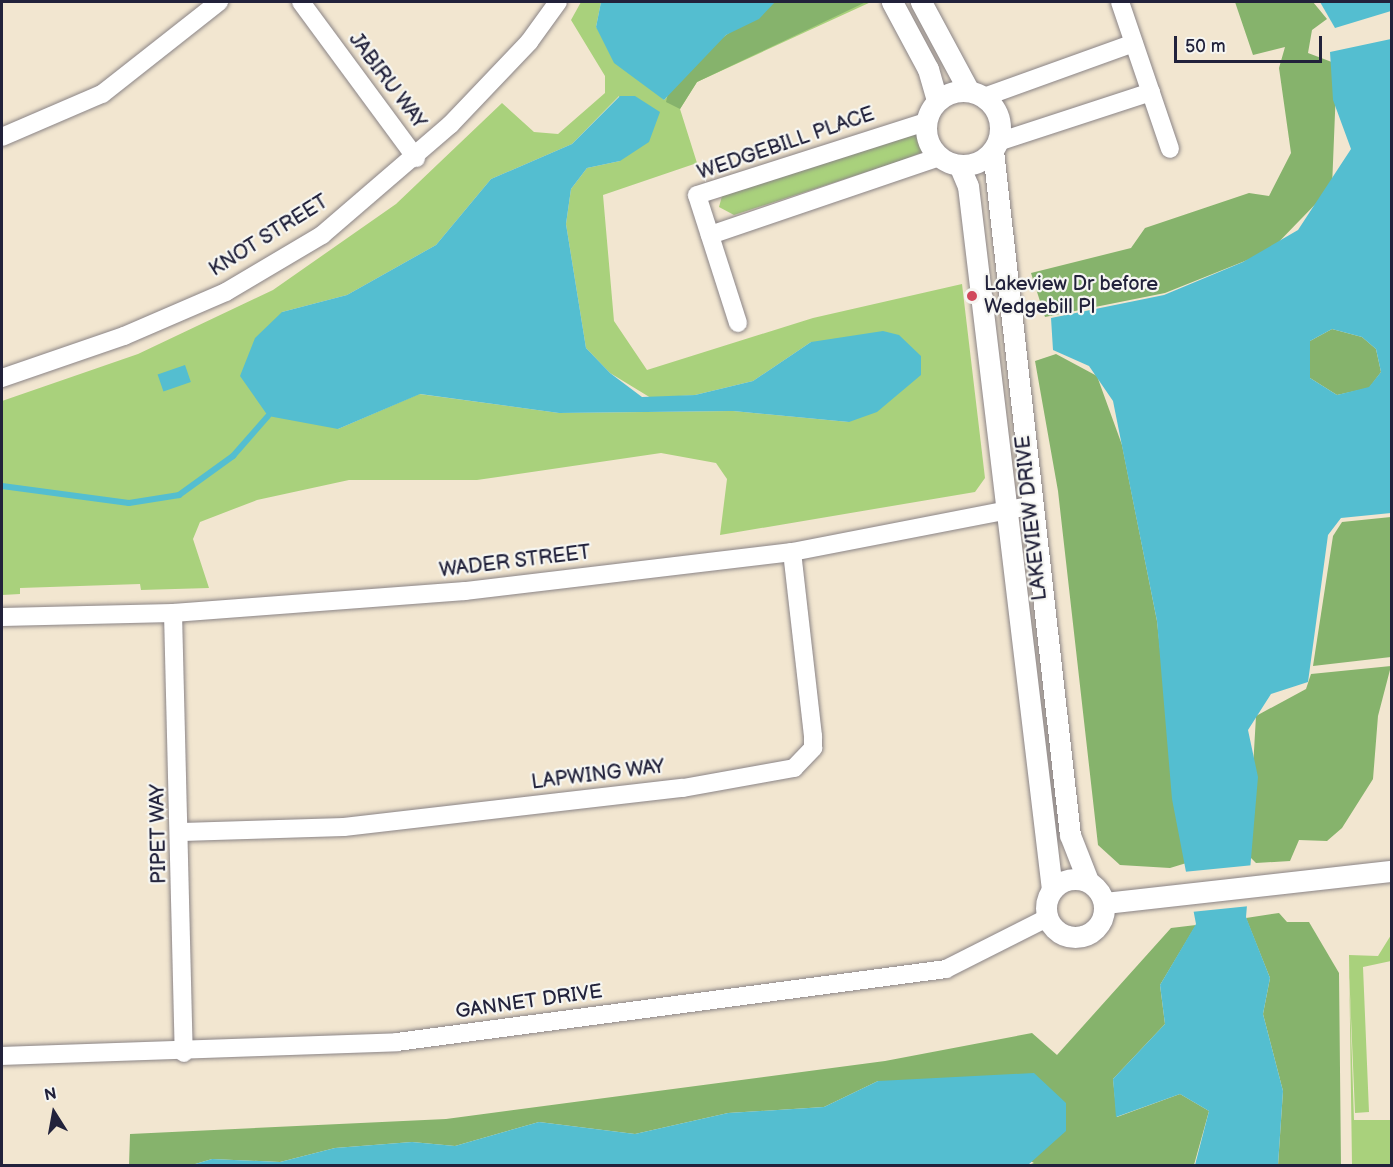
<!DOCTYPE html>
<style>
body{margin:0}
#map{position:relative;width:1393px;height:1167px;overflow:hidden;background:#f2e6d0;font-family:"Balsamiq Sans",sans-serif}
div>[style]{position:absolute}
.green>*{inset:0;background:#a9d17c}
.forest>*{inset:0;background:#86b36c}
.water>*{inset:0;background:#54bed0;transform-origin:0 0}
.pier>*{inset:0;background:#f2e6d0}
.stream>*{height:6px;margin:-3px;padding:0 3px;transform-origin:3px;border-radius:3px;background:#54bed0}
.roads{filter:drop-shadow(0 0 2px #8a8486) drop-shadow(0 0 2px #8a8486)}
.minor>*{height:18px;margin:-9px;padding:0 9px;transform-origin:9px;border-radius:9px;background:#fff}
.tertiary>*{height:21px;margin:-10.5px;padding:0 10.5px;transform-origin:10.5px;border-radius:10.5px;background:#fff}
.tertiary>.ring{margin:-10.5px;padding:0;box-sizing:content-box;background:none;border:21px solid #fff;border-radius:50%}
.dots>*{width:16px;height:16px;translate:-50% -50%;box-sizing:border-box;border:3px solid #f6f6f2;border-radius:50%}
span{translate:-50% -50%;white-space:nowrap;text-align:center;line-height:1.15;-webkit-text-stroke:4.5px #f6f6f2;paint-order:stroke}
.street-label{font-size:20px;color:#22223b}
.poi-label{font-size:20px;color:#22223b}
.left{translate:0 -50%;text-align:left}
.frame{position:absolute;inset:0;border:3px solid #22223b;pointer-events:none}
.north{position:absolute;left:24px;top:1083px;width:60px;height:60px;-webkit-text-stroke:4px #f6f6f2;paint-order:stroke;rotate:349deg;font-size:16px;font-weight:700;line-height:24px;text-align:center;color:#22223b}
.north::after{content:'';display:block;margin:auto;width:21px;height:27px;background:#22223b;clip-path:polygon(50% 0,100% 100%,50% 72%,0 100%)}
.scale{position:absolute;left:1174px;top:36px;width:148px;height:27px;box-sizing:border-box;border:3px solid #22223b;border-top:0;padding-left:8px;font-size:18px;line-height:21px;white-space:nowrap;color:#22223b;-webkit-text-stroke:4px #f6f6f2;paint-order:stroke}
</style>
<div id="map">
<div class="green">
<div style="clip-path:polygon(evenodd,581px 2px,601px 2px,596px 27px,664px 100px,726px 35px,759px 19px,775px 2px,871px 2px,697px 82px,680px 109px,697px 163px,603px 195px,614px 321px,647px 370px,813px 318px,962px 284px,985px 478px,975px 492px,720px 535px,727px 479px,716px 463px,661px 453px,477px 480px,349px 480px,257px 500px,200px 522px,193px 539px,209px 588px,141px 590px,140px 584px,20px 588px,20px 594px,2px 595px,2px 401px,138px 354px,273px 290px,396px 204px,502px 103px,534px 132px,558px 134px,605px 93px,605px 76px,571px 20px,581px 2px,619px 96px,620px 161px,587px 168px,571px 189px,566px 224px,586px 348px,610px 373px,651px 398px,695px 395px,753px 381px,811px 342px,849px 422px,733px 411px,559px 413px,419px 394px,338px 429px,282px 312px,347px 295px,436px 245px,491px 179px,572px 144px,619px 96px)"></div>
<div style="clip-path:polygon(916px 130px,923px 152px,900px 161px,734px 215px,719px 207px,722px 196px)"></div>
<div style="clip-path:polygon(1391px 935px,1391px 961px,1363px 967px,1369px 1112px,1355px 1113px,1349px 970px,1354px 1120px,1391px 1120px,1391px 1165px,1352px 1165px,1349px 955px,1378px 956px)"></div>
</div>
<div class="forest">
<div style="clip-path:polygon(770px 2px,866px 2px,697px 82px,680px 109px,666px 102px,672px 76px)"></div>
<div style="clip-path:polygon(1235px 2px,1313px 2px,1327px 19px,1312px 30px,1308px 53px,1337px 64px,1332px 187px,1270px 251px,1165px 293px,1045px 317px,1031px 273px,1131px 248px,1145px 228px,1249px 193px,1269px 196px,1291px 153px,1279px 68px,1285px 47px,1253px 55px)"></div>
<div style="clip-path:polygon(1332px 329px,1362px 337px,1376px 349px,1381px 372px,1369px 388px,1337px 395px,1310px 378px,1310px 341px)"></div>
<div style="clip-path:polygon(1056px 354px,1097px 376px,1122px 445px,1157px 621px,1175px 787px,1193px 861px,1170px 868px,1120px 865px,1098px 845px,1058px 491px,1035px 361px)"></div>
<div style="clip-path:polygon(1391px 517px,1391px 657px,1313px 666px,1333px 536px,1342px 522px)"></div>
<div style="clip-path:polygon(1391px 666px,1378px 716px,1373px 779px,1342px 828px,1327px 841px,1299px 840px,1290px 861px,1256px 863px,1248px 855px,1256px 716px,1306px 689px,1311px 674px)"></div>
<div style="clip-path:polygon(1279px 913px,1287px 922px,1309px 922px,1339px 973px,1341px 1165px,1278px 1165px,1283px 1091px,1263px 1014px,1270px 978px,1246px 918px)"></div>
<div style="clip-path:polygon(1196px 925px,1160px 985px,1165px 1024px,1113px 1079px,1117px 1117px,1180px 1094px,1209px 1111px,1194px 1165px,1028px 1165px,1034px 1163px,878px 1081px,824px 1107px,728px 1113px,635px 1134px,539px 1122px,455px 1146px,412px 1142px,335px 1148px,280px 1162px,212px 1159px,192px 1165px,129px 1166px,130px 1134px,446px 1119px,885px 1061px,1032px 1033px,1057px 1055px,1171px 928px)"></div>
</div>
<div class="water">
<div style="clip-path:polygon(601px 2px,775px 2px,759px 19px,726px 35px,664px 100px,614px 63px,596px 27px)"></div>
<div style="clip-path:polygon(1320px 2px,1391px 2px,1391px 11px,1335px 28px)"></div>
<div style="clip-path:polygon(evenodd,1391px 39px,1391px 513px,1341px 518px,1328px 535px,1308px 682px,1271px 694px,1248px 730px,1258px 777px,1246px 917px,1270px 978px,1263px 1014px,1283px 1091px,1278px 1165px,1195px 1165px,1209px 1111px,1180px 1094px,1116px 1117px,1113px 1079px,1165px 1024px,1160px 985px,1196px 924px,1172px 799px,1157px 621px,1113px 401px,1089px 366px,1053px 350px,1051px 318px,1164px 295px,1243px 262px,1298px 230px,1351px 149px,1333px 100px,1330px 52px,1391px 39px,1332px 329px,1362px 337px,1376px 349px,1381px 372px,1369px 387px,1337px 395px,1310px 378px,1310px 341px,1332px 329px)"></div>
<div style="clip-path:polygon(620px 96px,635px 96px,660px 112px,649px 142px,620px 161px,587px 168px,571px 189px,566px 224px,586px 348px,610px 373px,642px 397px,695px 395px,753px 381px,811px 342px,883px 331px,899px 335px,921px 356px,921px 375px,877px 412px,849px 422px,733px 411px,559px 413px,420px 394px,338px 429px,268px 416px,240px 376px,255px 338px,282px 312px,347px 295px,436px 245px,491px 179px,572px 144px)"></div>
<div style="left:185px;top:365px;width:18px;height:29px;rotate:71deg"></div>
<div style="clip-path:polygon(1034px 1073px,1066px 1103px,1066px 1131px,1028px 1165px,192px 1165px,212px 1159px,280px 1162px,335px 1148px,412px 1142px,455px 1146px,539px 1122px,635px 1134px,728px 1113px,824px 1107px,878px 1081px)"></div>
</div>
<div class="pier">
<div style="clip-path:polygon(1254px 865px,1250px 906px,1191px 912px,1183px 872px)"></div>
</div>
<div class="stream">
<div style="left:2px;top:486px;width:128px;rotate:7.6deg"></div>
<div style="left:129px;top:503px;width:51px;rotate:-9.1deg"></div>
<div style="left:179px;top:495px;width:67px;rotate:-35.8deg"></div>
<div style="left:233px;top:456px;width:53px;rotate:-48.8deg"></div>
</div>
<div class="roads">
<div class="minor">
<div style="left:301px;top:2px;width:194px;rotate:53.6deg"></div>
<div style="left:1120px;top:2px;width:155px;rotate:71.2deg"></div>
<div style="left:984px;top:97px;width:159px;rotate:-19.8deg"></div>
<div style="left:2px;top:137px;width:109px;rotate:-23.3deg"></div>
<div style="left:102px;top:94px;width:149px;rotate:-38.2deg"></div>
<div style="left:998px;top:142px;width:161px;rotate:-18.1deg"></div>
<div style="left:710px;top:235px;width:242px;rotate:-18.8deg"></div>
<div style="left:738px;top:323px;width:134px;rotate:-107.8deg"></div>
<div style="left:697px;top:195px;width:240px;rotate:-17.7deg"></div>
<div style="left:2px;top:378px;width:129px;rotate:-19deg"></div>
<div style="left:124px;top:336px;width:111px;rotate:-23.3deg"></div>
<div style="left:226px;top:292px;width:112px;rotate:-30.7deg"></div>
<div style="left:322px;top:235px;width:169px;rotate:-40.7deg"></div>
<div style="left:450px;top:125px;width:115px;rotate:-46.4deg"></div>
<div style="left:529px;top:42px;width:49px;rotate:-54.1deg"></div>
<div style="left:173px;top:613px;width:440px;rotate:88.6deg"></div>
<div style="left:2px;top:617px;width:171px;rotate:-1.3deg"></div>
<div style="left:173px;top:613px;width:293px;rotate:-4.3deg"></div>
<div style="left:465px;top:591px;width:329px;rotate:-6.8deg"></div>
<div style="left:792px;top:552px;width:241px;rotate:-11deg"></div>
<div style="left:182px;top:832px;width:162px;rotate:-1.8deg"></div>
<div style="left:344px;top:827px;width:341px;rotate:-6.6deg"></div>
<div style="left:683px;top:788px;width:113px;rotate:-10.2deg"></div>
<div style="left:794px;top:768px;width:28px;rotate:-46deg"></div>
<div style="left:813px;top:748px;width:12px;rotate:-90deg"></div>
<div style="left:813px;top:736px;width:185px;rotate:-96.5deg"></div>
<div style="left:2px;top:1056px;width:395px;rotate:-2deg"></div>
<div style="left:397px;top:1042px;width:554px;rotate:-7.57deg"></div>
<div style="left:946px;top:969px;width:113px;rotate:-26.8deg"></div>
</div>
<div class="tertiary">
<div style="left:892px;top:2px;width:76px;rotate:61.8deg"></div>
<div style="left:928px;top:69px;width:33px;rotate:74deg"></div>
<div style="left:921px;top:2px;width:101px;rotate:61.7deg"></div>
<div class="ring" style="left:926px;top:91px;width:53px;height:53px"></div>
<div style="left:993px;top:151px;width:688px;rotate:83.58deg"></div>
<div style="left:1070px;top:835px;width:49px;rotate:68.6deg"></div>
<div style="left:959px;top:165px;width:23px;rotate:67deg"></div>
<div style="left:968px;top:186px;width:708px;rotate:83.19deg"></div>
<div class="ring" style="left:1046px;top:879px;width:37px;height:37px"></div>
<div style="left:1105px;top:903px;width:289px;rotate:-6.4deg"></div>
</div>
</div>
<div class="dots">
<div style="left:972px;top:296px;background:#d1495b"></div>
</div>
<div class="street-label">
<span style="left:387px;top:81px;rotate:53deg">JABIRU WAY</span>
<span style="left:786px;top:144px;rotate:-19deg">WEDGEBILL PLACE</span>
<span style="left:269px;top:236px;rotate:-32deg">KNOT STREET</span>
<span style="left:1032px;top:518px;rotate:-96deg">LAKEVIEW DRIVE</span>
<span style="left:515px;top:562px;rotate:-7deg">WADER STREET</span>
<span style="left:598px;top:775px;rotate:-7deg">LAPWING WAY</span>
<span style="left:159px;top:834px;rotate:-91deg">PIPET WAY</span>
<span style="left:529px;top:1002px;rotate:-8deg">GANNET DRIVE</span>
</div>
<div class="poi-label">
<span class="left" style="left:984px;top:296px">Lakeview Dr before<br>Wedgebill Pl</span>
</div>
<div class="frame"></div>
<div class="north">N</div>
<div class="scale">50 m</div>
</div>
